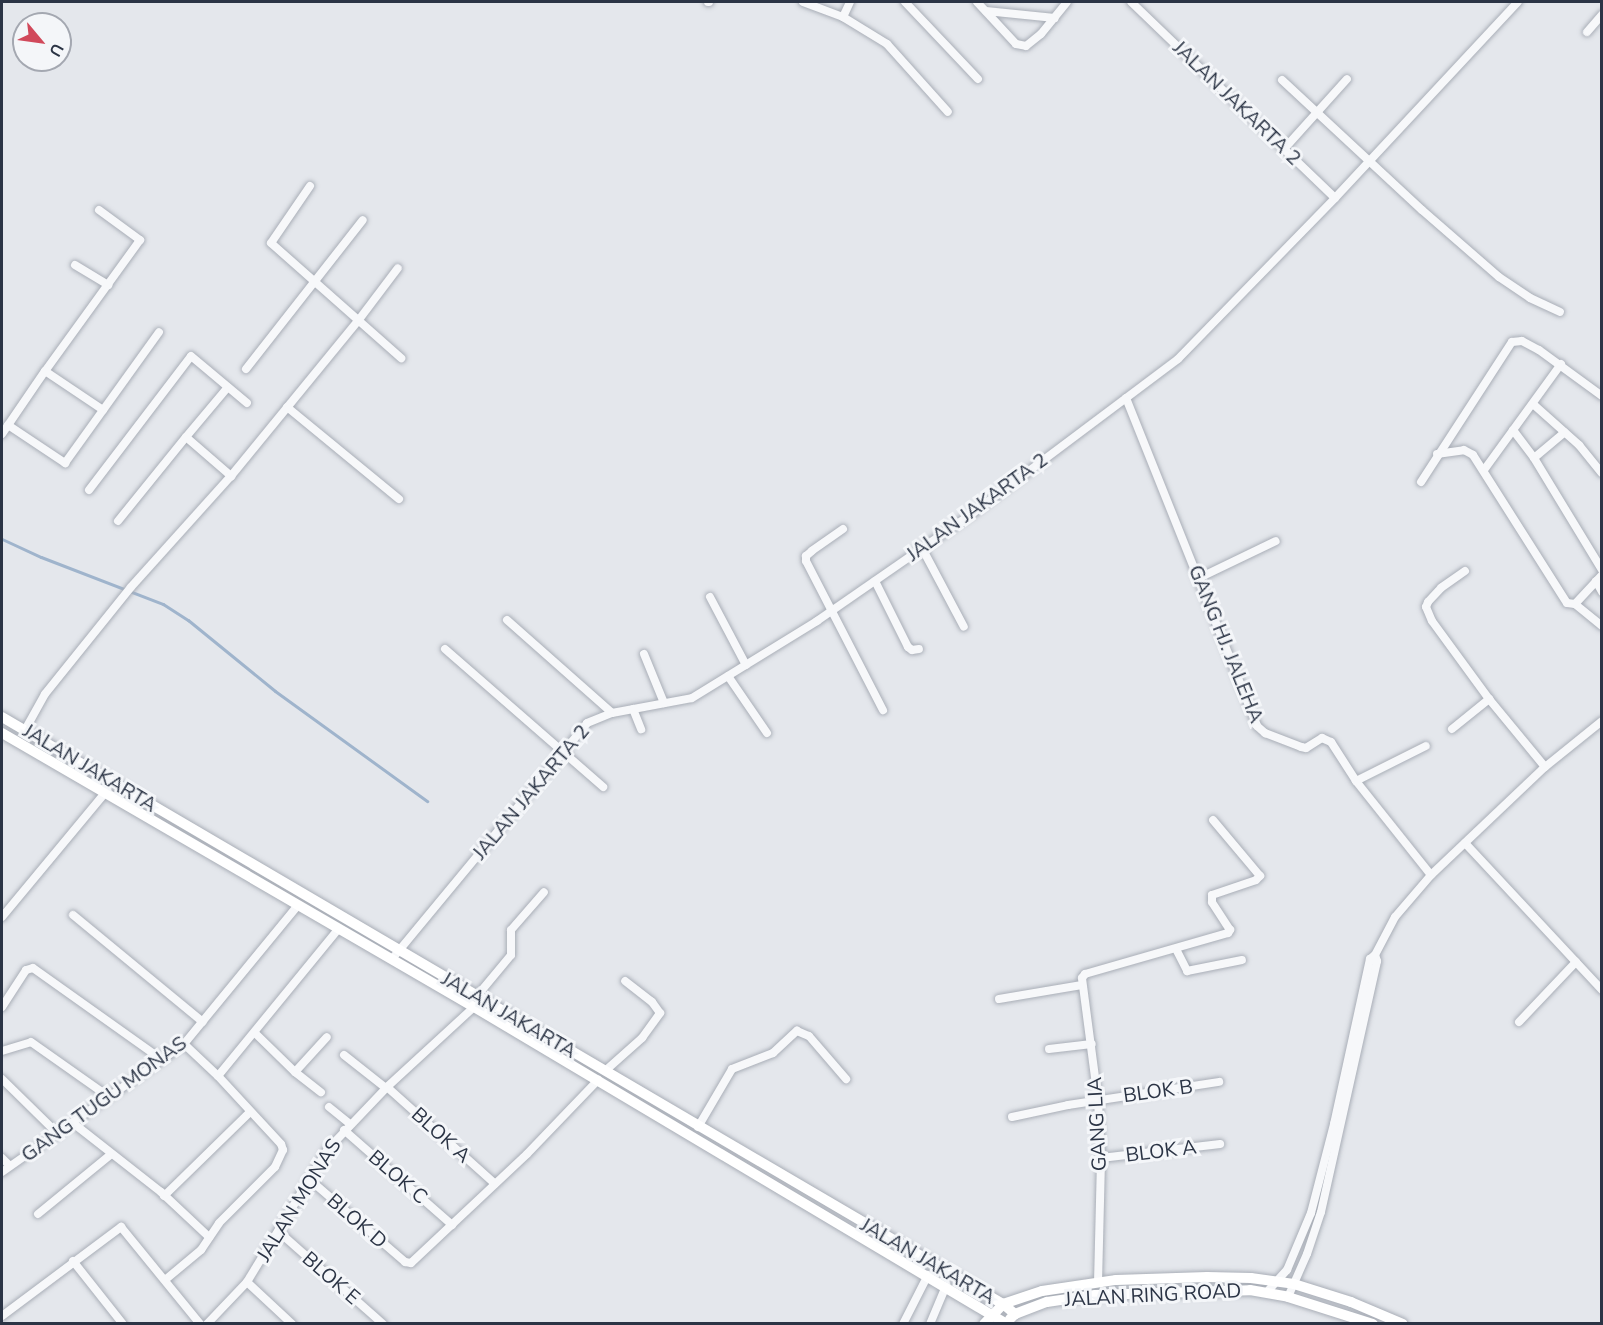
<!DOCTYPE html>
<style>
body{margin:0}
#map{position:relative;width:1603px;height:1325px;overflow:hidden;background:#e4e7ec;font-family:"Nunito Sans",sans-serif}
div>[style]{position:absolute}
.stream>*{height:3px;margin:-1.5px;padding:0 1.5px;transform-origin:1.5px;border-radius:1.5px;background:#9fb4cc}
.roads{filter:drop-shadow(0 0 2px #a9aeb7) drop-shadow(0 0 2px #a9aeb7)}
.minor>*{height:8px;margin:-4px;padding:0 4px;transform-origin:4px;border-radius:4px;background:#f7f8fa}
.secondary>*{height:10px;margin:-5px;padding:0 5px;transform-origin:5px;border-radius:5px;background:#fff}
span{translate:-50% -50%;white-space:nowrap;text-align:center;line-height:1.15;-webkit-text-stroke:6px #f4f6f9;paint-order:stroke}
.street-label{font-size:20px;color:#2b3445}
.frame{position:absolute;inset:0;border:3px solid #2b3445;pointer-events:none}
.north{position:absolute;left:12px;top:12px;width:60px;height:60px;box-sizing:border-box;background:#f4f6f9;border:2px solid #a4a8b1;border-radius:50%;rotate:119deg;font-size:16px;font-weight:700;line-height:24px;text-align:center;color:#2b3445}
.north::after{content:'';display:block;margin:auto;width:21px;height:27px;background:#d1495b;clip-path:polygon(50% 0,100% 100%,50% 72%,0 100%)}
</style>
<div id="map">
<div class="stream">
<div style="left:2px;top:539px;width:43px;rotate:24.8deg"></div>
<div style="left:41px;top:557px;width:131px;rotate:21.1deg"></div>
<div style="left:163px;top:604px;width:30px;rotate:33deg"></div>
<div style="left:188px;top:620px;width:112px;rotate:39.2deg"></div>
<div style="left:275px;top:691px;width:188px;rotate:35.9deg"></div>
</div>
<div class="roads">
<div class="minor">
<div style="left:708px;top:2px;width:1px"></div>
<div style="left:803px;top:2px;width:43px;rotate:20.6deg"></div>
<div style="left:843px;top:17px;width:17px;rotate:-65deg"></div>
<div style="left:905px;top:2px;width:106px;rotate:46.5deg"></div>
<div style="left:977px;top:2px;width:57px;rotate:47.1deg"></div>
<div style="left:1016px;top:44px;width:10px;rotate:11deg"></div>
<div style="left:1026px;top:46px;width:19px;rotate:-39deg"></div>
<div style="left:1041px;top:34px;width:41px;rotate:-50.9deg"></div>
<div style="left:986px;top:11px;width:69px;rotate:5.8deg"></div>
<div style="left:843px;top:17px;width:52px;rotate:31.5deg"></div>
<div style="left:887px;top:44px;width:91px;rotate:48.1deg"></div>
<div style="left:1587px;top:32px;width:23px;rotate:-49deg"></div>
<div style="left:1282px;top:80px;width:191px;rotate:42.9deg"></div>
<div style="left:1422px;top:210px;width:102px;rotate:41deg"></div>
<div style="left:1499px;top:277px;width:37px;rotate:34deg"></div>
<div style="left:1530px;top:298px;width:33px;rotate:25deg"></div>
<div style="left:1284px;top:149px;width:94px;rotate:-48deg"></div>
<div style="left:310px;top:186px;width:69px;rotate:124.4deg"></div>
<div style="left:271px;top:243px;width:174px;rotate:41.5deg"></div>
<div style="left:1335px;top:198px;width:268px;rotate:-47deg"></div>
<div style="left:99px;top:210px;width:51px;rotate:36.2deg"></div>
<div style="left:140px;top:240px;width:162px;rotate:125.9deg"></div>
<div style="left:45px;top:371px;width:70px;rotate:33.9deg"></div>
<div style="left:75px;top:265px;width:39px;rotate:31deg"></div>
<div style="left:246px;top:369px;width:189px;rotate:-51.9deg"></div>
<div style="left:1126px;top:398px;width:353px;rotate:68.2deg"></div>
<div style="left:1257px;top:726px;width:11px;rotate:41deg"></div>
<div style="left:1265px;top:733px;width:39px;rotate:21deg"></div>
<div style="left:1301px;top:747px;width:5px;rotate:11deg"></div>
<div style="left:1306px;top:748px;width:19px;rotate:-32deg"></div>
<div style="left:1322px;top:738px;width:10px;rotate:24deg"></div>
<div style="left:1331px;top:742px;width:46px;rotate:57.3deg"></div>
<div style="left:1356px;top:781px;width:120px;rotate:51.4deg"></div>
<div style="left:1533px;top:404px;width:62px;rotate:41.7deg"></div>
<div style="left:1579px;top:445px;width:36px;rotate:51deg"></div>
<div style="left:287px;top:407px;width:145px;rotate:39.4deg"></div>
<div style="left:8px;top:425px;width:69px;rotate:33.7deg"></div>
<div style="left:65px;top:463px;width:161px;rotate:-54.3deg"></div>
<div style="left:1513px;top:430px;width:35px;rotate:53deg"></div>
<div style="left:1534px;top:458px;width:131px;rotate:58.7deg"></div>
<div style="left:2px;top:434px;width:76px;rotate:-55.7deg"></div>
<div style="left:186px;top:437px;width:65px;rotate:-50deg"></div>
<div style="left:1437px;top:454px;width:27px;rotate:-8deg"></div>
<div style="left:1464px;top:450px;width:10px;rotate:29deg"></div>
<div style="left:1473px;top:455px;width:175px;rotate:57.6deg"></div>
<div style="left:1567px;top:603px;width:8px;rotate:7deg"></div>
<div style="left:1575px;top:604px;width:35px;rotate:39deg"></div>
<div style="left:1534px;top:458px;width:40px;rotate:-40deg"></div>
<div style="left:1484px;top:470px;width:131px;rotate:-54deg"></div>
<div style="left:1421px;top:482px;width:167px;rotate:-57deg"></div>
<div style="left:1512px;top:342px;width:10px;rotate:-6deg"></div>
<div style="left:1522px;top:341px;width:19px;rotate:28deg"></div>
<div style="left:1539px;top:350px;width:78px;rotate:36.1deg"></div>
<div style="left:89px;top:490px;width:168px;rotate:-52.7deg"></div>
<div style="left:191px;top:356px;width:73px;rotate:40deg"></div>
<div style="left:118px;top:521px;width:108px;rotate:-51deg"></div>
<div style="left:186px;top:437px;width:60px;rotate:40.9deg"></div>
<div style="left:843px;top:529px;width:38px;rotate:145deg"></div>
<div style="left:812px;top:551px;width:8px;rotate:140deg"></div>
<div style="left:806px;top:556px;width:5px;rotate:90deg"></div>
<div style="left:806px;top:561px;width:168px;rotate:62.7deg"></div>
<div style="left:922px;top:548px;width:89px;rotate:62deg"></div>
<div style="left:1465px;top:571px;width:29px;rotate:145deg"></div>
<div style="left:1441px;top:588px;width:19px;rotate:133deg"></div>
<div style="left:1428px;top:602px;width:5px;rotate:112deg"></div>
<div style="left:1426px;top:607px;width:15px;rotate:67deg"></div>
<div style="left:1432px;top:621px;width:97px;rotate:53.8deg"></div>
<div style="left:1489px;top:699px;width:88px;rotate:50.5deg"></div>
<div style="left:1199px;top:578px;width:85px;rotate:-25.7deg"></div>
<div style="left:875px;top:581px;width:74px;rotate:63.4deg"></div>
<div style="left:908px;top:647px;width:5px;rotate:37deg"></div>
<div style="left:912px;top:650px;width:7px;rotate:-8deg"></div>
<div style="left:1596px;top:581px;width:13px;rotate:61deg"></div>
<div style="left:710px;top:597px;width:77px;rotate:62.1deg"></div>
<div style="left:1575px;top:604px;width:40px;rotate:-47deg"></div>
<div style="left:507px;top:620px;width:140px;rotate:41.5deg"></div>
<div style="left:445px;top:649px;width:210px;rotate:41.1deg"></div>
<div style="left:644px;top:654px;width:53px;rotate:67.8deg"></div>
<div style="left:728px;top:676px;width:69px;rotate:55.6deg"></div>
<div style="left:633px;top:709px;width:22px;rotate:68deg"></div>
<div style="left:1452px;top:729px;width:48px;rotate:-39deg"></div>
<div style="left:25px;top:730px;width:41px;rotate:-60.9deg"></div>
<div style="left:45px;top:694px;width:137px;rotate:-51.2deg"></div>
<div style="left:131px;top:587px;width:149px;rotate:-48deg"></div>
<div style="left:231px;top:476px;width:200px;rotate:-50.7deg"></div>
<div style="left:358px;top:321px;width:66px;rotate:-53deg"></div>
<div style="left:1356px;top:781px;width:78px;rotate:-26.6deg"></div>
<div style="left:1465px;top:843px;width:201px;rotate:47deg"></div>
<div style="left:73px;top:915px;width:168px;rotate:39.5deg"></div>
<div style="left:2px;top:917px;width:160px;rotate:-50.3deg"></div>
<div style="left:1176px;top:949px;width:25px;rotate:63deg"></div>
<div style="left:1187px;top:971px;width:56px;rotate:-11.3deg"></div>
<div style="left:392px;top:959px;width:306px;rotate:-50.4deg"></div>
<div style="left:587px;top:723px;width:27px;rotate:-22deg"></div>
<div style="left:612px;top:713px;width:81px;rotate:-10.6deg"></div>
<div style="left:692px;top:698px;width:147px;rotate:-31.6deg"></div>
<div style="left:817px;top:621px;width:190px;rotate:-34.7deg"></div>
<div style="left:973px;top:513px;width:256px;rotate:-36.9deg"></div>
<div style="left:1178px;top:359px;width:225px;rotate:-45.7deg"></div>
<div style="left:1335px;top:198px;width:283px;rotate:-136.1deg"></div>
<div style="left:477px;top:996px;width:53px;rotate:-50.3deg"></div>
<div style="left:511px;top:955px;width:25px;rotate:-90deg"></div>
<div style="left:511px;top:930px;width:50px;rotate:-49deg"></div>
<div style="left:999px;top:999px;width:84px;rotate:-9.6deg"></div>
<div style="left:2px;top:1007px;width:44px;rotate:-57deg"></div>
<div style="left:26px;top:970px;width:7px;rotate:-16deg"></div>
<div style="left:33px;top:968px;width:157px;rotate:35.4deg"></div>
<div style="left:1519px;top:1022px;width:83px;rotate:-46.5deg"></div>
<div style="left:255px;top:1033px;width:56px;rotate:44.3deg"></div>
<div style="left:295px;top:1072px;width:33px;rotate:38deg"></div>
<div style="left:1049px;top:1049px;width:43px;rotate:-6.6deg"></div>
<div style="left:2px;top:1051px;width:30px;rotate:-17deg"></div>
<div style="left:31px;top:1042px;width:95px;rotate:35.2deg"></div>
<div style="left:344px;top:1055px;width:53px;rotate:38.2deg"></div>
<div style="left:605px;top:1071px;width:50px;rotate:-41.7deg"></div>
<div style="left:642px;top:1038px;width:31px;rotate:-54deg"></div>
<div style="left:660px;top:1013px;width:14px;rotate:-126deg"></div>
<div style="left:652px;top:1002px;width:34px;rotate:-142deg"></div>
<div style="left:295px;top:1072px;width:47px;rotate:-47.6deg"></div>
<div style="left:218px;top:1076px;width:191px;rotate:-50.7deg"></div>
<div style="left:2px;top:1079px;width:78px;rotate:44.5deg"></div>
<div style="left:387px;top:1087px;width:145px;rotate:41.9deg"></div>
<div style="left:329px;top:1107px;width:27px;rotate:39deg"></div>
<div style="left:1012px;top:1117px;width:57px;rotate:-12.1deg"></div>
<div style="left:1068px;top:1105px;width:153px;rotate:-8.7deg"></div>
<div style="left:73px;top:1123px;width:112px;rotate:38.1deg"></div>
<div style="left:161px;top:1192px;width:66px;rotate:43.2deg"></div>
<div style="left:698px;top:1127px;width:67px;rotate:-59.6deg"></div>
<div style="left:732px;top:1069px;width:44px;rotate:-21.3deg"></div>
<div style="left:773px;top:1053px;width:33px;rotate:-43deg"></div>
<div style="left:797px;top:1031px;width:13px;rotate:23deg"></div>
<div style="left:809px;top:1036px;width:57px;rotate:49.3deg"></div>
<div style="left:344px;top:1130px;width:144px;rotate:41.3deg"></div>
<div style="left:2px;top:1158px;width:11px;rotate:45deg"></div>
<div style="left:1101px;top:1158px;width:120px;rotate:-6.7deg"></div>
<div style="left:2px;top:1172px;width:223px;rotate:-35.1deg"></div>
<div style="left:184px;top:1044px;width:180px;rotate:-50.6deg"></div>
<div style="left:309px;top:1179px;width:127px;rotate:40.8deg"></div>
<div style="left:405px;top:1262px;width:6px;rotate:9deg"></div>
<div style="left:411px;top:1263px;width:159px;rotate:-43.2deg"></div>
<div style="left:527px;top:1154px;width:103px;rotate:-46.2deg"></div>
<div style="left:164px;top:1196px;width:120px;rotate:-44.3deg"></div>
<div style="left:38px;top:1214px;width:93px;rotate:-39.3deg"></div>
<div style="left:279px;top:1232px;width:139px;rotate:41.5deg"></div>
<div style="left:73px;top:1261px;width:80px;rotate:51.6deg"></div>
<div style="left:165px;top:1280px;width:47px;rotate:-39.8deg"></div>
<div style="left:201px;top:1250px;width:32px;rotate:-56deg"></div>
<div style="left:219px;top:1223px;width:79px;rotate:-45deg"></div>
<div style="left:275px;top:1167px;width:19px;rotate:-65deg"></div>
<div style="left:283px;top:1150px;width:6px;rotate:-108deg"></div>
<div style="left:281px;top:1144px;width:93px;rotate:-132.8deg"></div>
<div style="left:218px;top:1076px;width:47px;rotate:-136.7deg"></div>
<div style="left:247px;top:1282px;width:62px;rotate:43deg"></div>
<div style="left:1098px;top:1283px;width:125px;rotate:-88.6deg"></div>
<div style="left:1101px;top:1158px;width:58px;rotate:-93deg"></div>
<div style="left:1098px;top:1100px;width:123px;rotate:-97.5deg"></div>
<div style="left:1082px;top:978px;width:5px;rotate:-53deg"></div>
<div style="left:1085px;top:974px;width:149px;rotate:-16deg"></div>
<div style="left:1228px;top:933px;width:4px;rotate:-56deg"></div>
<div style="left:1230px;top:930px;width:33px;rotate:-123deg"></div>
<div style="left:1212px;top:902px;width:7px;rotate:-90deg"></div>
<div style="left:1212px;top:895px;width:46px;rotate:-18.8deg"></div>
<div style="left:1256px;top:880px;width:6px;rotate:-45deg"></div>
<div style="left:1260px;top:876px;width:73px;rotate:-130deg"></div>
<div style="left:1267px;top:1292px;width:30px;rotate:-48deg"></div>
<div style="left:1287px;top:1270px;width:62px;rotate:-67.2deg"></div>
<div style="left:1311px;top:1213px;width:92px;rotate:-75.5deg"></div>
<div style="left:1334px;top:1124px;width:169px;rotate:-77.7deg"></div>
<div style="left:1370px;top:959px;width:6px;rotate:-39deg"></div>
<div style="left:1375px;top:955px;width:43px;rotate:-62.2deg"></div>
<div style="left:1395px;top:917px;width:55px;rotate:-49.4deg"></div>
<div style="left:1431px;top:875px;width:157px;rotate:-43.5deg"></div>
<div style="left:1545px;top:767px;width:73px;rotate:-38.9deg"></div>
<div style="left:1288px;top:1297px;width:47px;rotate:-66.2deg"></div>
<div style="left:1307px;top:1254px;width:44px;rotate:-71.6deg"></div>
<div style="left:1321px;top:1212px;width:257px;rotate:-77.4deg"></div>
<div style="left:1377px;top:961px;width:6px;rotate:-108deg"></div>
<div style="left:2px;top:1316px;width:149px;rotate:-36.8deg"></div>
<div style="left:121px;top:1227px;width:125px;rotate:50.8deg"></div>
<div style="left:207px;top:1324px;width:58px;rotate:-46.4deg"></div>
<div style="left:247px;top:1282px;width:156px;rotate:-58.7deg"></div>
<div style="left:328px;top:1149px;width:86px;rotate:-46.4deg"></div>
<div style="left:387px;top:1087px;width:118px;rotate:-42.6deg"></div>
<div style="left:903px;top:1324px;width:55px;rotate:-63deg"></div>
<div style="left:930px;top:1324px;width:41px;rotate:-67.2deg"></div>
</div>
<div class="secondary">
<div style="left:2px;top:717px;width:1160px;rotate:30.39deg"></div>
<div style="left:1003px;top:1304px;width:16px;rotate:40deg"></div>
<div style="left:2px;top:733px;width:546px;rotate:30.14deg"></div>
<div style="left:474px;top:1007px;width:618px;rotate:30.76deg"></div>
<div style="left:1010px;top:1319px;width:7px;rotate:-45deg"></div>
<div style="left:1015px;top:1314px;width:34px;rotate:-21deg"></div>
<div style="left:1047px;top:1302px;width:49px;rotate:-8.3deg"></div>
<div style="left:1095px;top:1295px;width:155px;rotate:-1.8deg"></div>
<div style="left:1250px;top:1290px;width:39px;rotate:10deg"></div>
<div style="left:1288px;top:1297px;width:89px;rotate:17.6deg"></div>
<div style="left:984px;top:1324px;width:28px;rotate:-46deg"></div>
<div style="left:1003px;top:1304px;width:41px;rotate:-18.4deg"></div>
<div style="left:1042px;top:1291px;width:75px;rotate:-8.5deg"></div>
<div style="left:1116px;top:1280px;width:91px;rotate:-1.9deg"></div>
<div style="left:1207px;top:1277px;width:44px;rotate:1.3deg"></div>
<div style="left:1251px;top:1278px;width:43px;rotate:7.9deg"></div>
<div style="left:1294px;top:1284px;width:60px;rotate:17.5deg"></div>
<div style="left:1351px;top:1302px;width:56px;rotate:22.9deg"></div>
</div>
</div>
<div class="street-label">
<span style="left:1237px;top:103px;rotate:44deg">JALAN JAKARTA 2</span>
<span style="left:977px;top:507px;rotate:-36deg">JALAN JAKARTA 2</span>
<span style="left:1226px;top:644px;rotate:68deg">GANG HJ. JALEHA</span>
<span style="left:90px;top:768px;rotate:31deg">JALAN JAKARTA</span>
<span style="left:531px;top:792px;rotate:-50deg">JALAN JAKARTA 2</span>
<span style="left:509px;top:1015px;rotate:30deg">JALAN JAKARTA</span>
<span style="left:1158px;top:1091px;rotate:-8deg">BLOK B</span>
<span style="left:104px;top:1099px;rotate:-36deg">GANG TUGU MONAS</span>
<span style="left:1097px;top:1124px;rotate:-93deg">GANG LIA</span>
<span style="left:441px;top:1135px;rotate:42deg">BLOK A</span>
<span style="left:1161px;top:1151px;rotate:-7deg">BLOK A</span>
<span style="left:398px;top:1177px;rotate:41deg">BLOK C</span>
<span style="left:299px;top:1200px;rotate:-58deg">JALAN MONAS</span>
<span style="left:357px;top:1221px;rotate:41deg">BLOK D</span>
<span style="left:928px;top:1261px;rotate:30deg">JALAN JAKARTA</span>
<span style="left:331px;top:1278px;rotate:41deg">BLOK E</span>
<span style="left:1153px;top:1295px;rotate:-3deg">JALAN RING ROAD</span>
</div>
<div class="frame"></div>
<div class="north">U</div>
</div>
